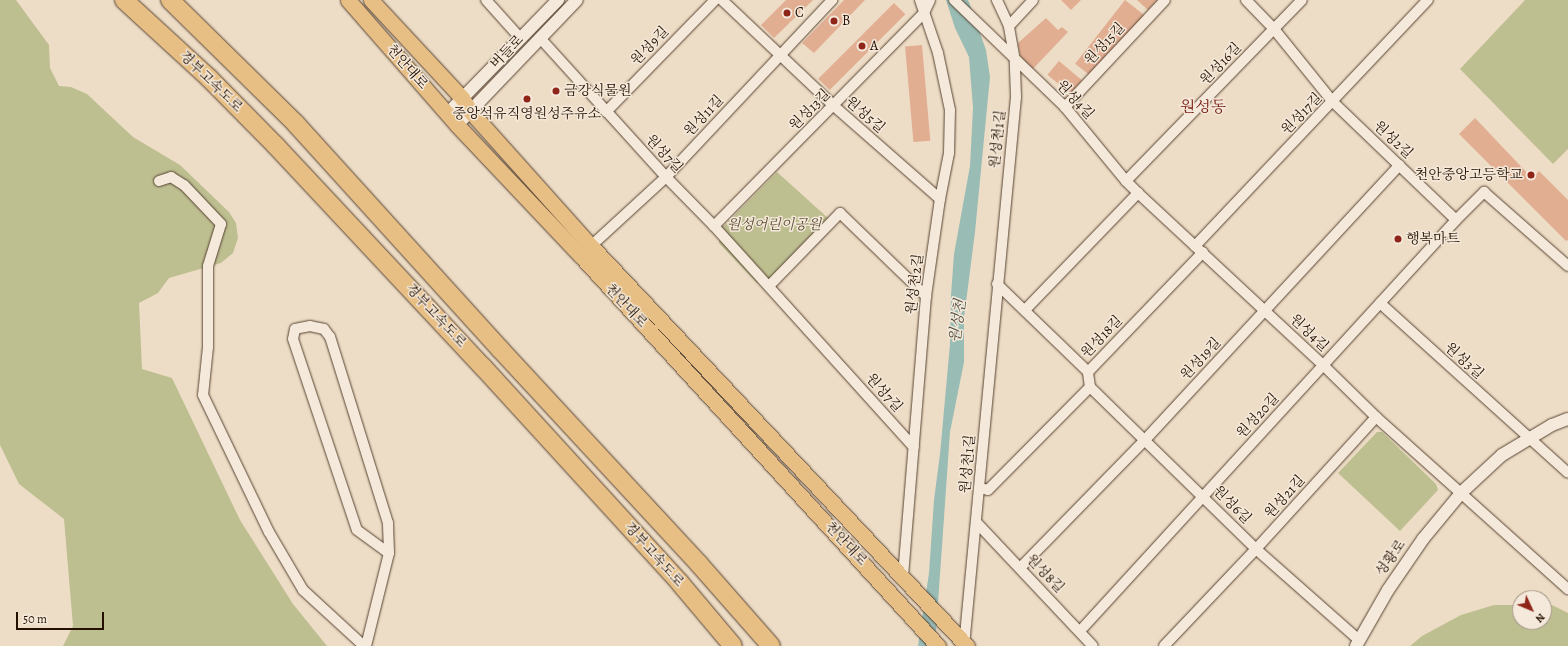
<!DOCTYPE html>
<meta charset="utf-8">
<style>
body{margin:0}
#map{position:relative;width:1568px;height:646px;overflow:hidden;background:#eeddc6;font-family:Alegreya,"Noto Serif KR",serif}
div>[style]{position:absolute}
.green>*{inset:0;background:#bebf91}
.water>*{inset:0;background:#99bcb5}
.building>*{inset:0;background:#e1ae92;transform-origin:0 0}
.roads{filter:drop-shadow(0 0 1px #574332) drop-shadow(0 0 1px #574332)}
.minor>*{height:10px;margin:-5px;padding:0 5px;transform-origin:5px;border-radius:5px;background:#f4e9da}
.tertiary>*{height:12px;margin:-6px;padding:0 6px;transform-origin:6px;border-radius:6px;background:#f4e9da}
.primary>*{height:15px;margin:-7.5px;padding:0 7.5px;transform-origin:7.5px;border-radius:7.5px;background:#e7be83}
.motorway>*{height:18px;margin:-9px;padding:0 9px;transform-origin:9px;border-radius:9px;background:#e7be83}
.dots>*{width:11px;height:11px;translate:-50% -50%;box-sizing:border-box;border:2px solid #f4e9da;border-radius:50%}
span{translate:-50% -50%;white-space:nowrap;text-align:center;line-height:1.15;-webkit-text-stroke:3px #f4e9da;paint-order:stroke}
.poi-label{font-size:14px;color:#251000}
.left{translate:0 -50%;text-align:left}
.right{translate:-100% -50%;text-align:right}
.street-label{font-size:14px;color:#251000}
.park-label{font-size:14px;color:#5b4d33;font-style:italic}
.water-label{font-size:15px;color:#4e4c3f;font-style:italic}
.quarter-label{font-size:16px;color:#7a1f14}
.north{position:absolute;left:1512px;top:590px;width:40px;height:40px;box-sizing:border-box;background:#f4e9da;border:1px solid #a19283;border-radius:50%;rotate:134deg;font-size:11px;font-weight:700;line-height:16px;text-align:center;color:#251000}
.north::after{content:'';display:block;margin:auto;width:14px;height:18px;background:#8f2418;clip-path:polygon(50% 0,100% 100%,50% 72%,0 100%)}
.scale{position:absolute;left:16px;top:612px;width:88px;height:18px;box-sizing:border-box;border:2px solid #251000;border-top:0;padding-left:5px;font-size:12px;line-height:14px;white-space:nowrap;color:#251000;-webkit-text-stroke:3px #f4e9da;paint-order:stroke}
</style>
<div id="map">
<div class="green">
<div style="clip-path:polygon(0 0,16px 0,49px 45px,50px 68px,59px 86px,71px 87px,87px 94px,133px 137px,180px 165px,229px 212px,236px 223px,238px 238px,233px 253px,221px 263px,169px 278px,158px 293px,139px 303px,142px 369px,172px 378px,240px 520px,293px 604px,327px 646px,63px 646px,73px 626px,64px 519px,19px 484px,0 445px)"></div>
<div style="clip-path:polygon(1525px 0,1568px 0,1568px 149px,1553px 164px,1460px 69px)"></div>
<div style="clip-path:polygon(777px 172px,828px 218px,765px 283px,757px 283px,719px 243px,719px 231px)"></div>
<div style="clip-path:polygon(1377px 432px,1382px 432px,1436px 484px,1438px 490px,1400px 531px,1338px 473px)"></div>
<div style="clip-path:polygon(1494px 605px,1520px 605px,1520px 622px,1544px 622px,1544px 605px,1552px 605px,1568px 613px,1568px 646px,1410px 646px,1422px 636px,1461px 615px)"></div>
</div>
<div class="water">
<div style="clip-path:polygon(946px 0,968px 0,969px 2px,986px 50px,990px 77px,975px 232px,964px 318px,964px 362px,950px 432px,935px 646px,918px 646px,929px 573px,934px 500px,940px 454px,950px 344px,951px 295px,954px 254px,970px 166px,973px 108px,969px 57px,955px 28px)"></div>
</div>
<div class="building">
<div style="clip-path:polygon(786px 0,813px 0,774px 38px,761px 25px)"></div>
<div style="clip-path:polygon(844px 0,865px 0,814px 53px,802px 43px)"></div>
<div style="clip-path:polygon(1061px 0,1081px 0,1071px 10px)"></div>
<div style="left:1125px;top:0;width:24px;height:81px;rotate:38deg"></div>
<div style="clip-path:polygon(1137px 0,1157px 0,1148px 10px)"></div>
<div style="left:894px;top:3px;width:16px;height:107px;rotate:45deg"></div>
<div style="clip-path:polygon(1046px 18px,1058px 30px,1062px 27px,1068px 32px,1031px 71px,1020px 56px,1018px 43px)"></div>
<div style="left:922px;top:45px;width:96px;height:17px;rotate:85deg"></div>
<div style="left:1059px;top:61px;width:30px;height:18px;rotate:40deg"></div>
<div style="clip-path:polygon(1475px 118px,1532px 178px,1539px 171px,1568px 200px,1568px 240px,1566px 241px,1459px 134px)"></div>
</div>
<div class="roads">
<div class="minor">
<div style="left:486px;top:0;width:52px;rotate:48.1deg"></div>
<div style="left:722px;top:0;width:154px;rotate:43.4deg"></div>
<div style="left:834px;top:106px;width:141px;rotate:41.3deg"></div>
<div style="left:954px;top:0;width:154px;rotate:43.9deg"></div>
<div style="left:1065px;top:107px;width:96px;rotate:50.5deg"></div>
<div style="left:1126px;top:181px;width:17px;rotate:45deg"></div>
<div style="left:1138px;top:193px;width:254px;rotate:42.9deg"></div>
<div style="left:1324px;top:366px;width:73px;rotate:44.4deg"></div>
<div style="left:1376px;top:417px;width:258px;rotate:41.9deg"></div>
<div style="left:1246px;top:0;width:40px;rotate:46deg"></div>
<div style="left:1274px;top:29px;width:94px;rotate:51.1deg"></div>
<div style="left:1333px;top:102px;width:170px;rotate:43.8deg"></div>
<div style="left:1456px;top:220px;width:40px;rotate:-45deg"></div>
<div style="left:1484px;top:192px;width:112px;rotate:41.4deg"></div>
<div style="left:1009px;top:26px;width:35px;rotate:-47deg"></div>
<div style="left:541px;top:39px;width:186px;rotate:47.8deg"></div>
<div style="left:666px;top:177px;width:69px;rotate:45.6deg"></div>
<div style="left:714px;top:226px;width:298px;rotate:47.9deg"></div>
<div style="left:1065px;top:107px;width:146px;rotate:-46.9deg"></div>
<div style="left:606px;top:112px;width:156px;rotate:-45.8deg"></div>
<div style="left:159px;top:181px;width:13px;rotate:-18deg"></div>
<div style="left:171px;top:177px;width:15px;rotate:32deg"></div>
<div style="left:184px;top:185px;width:54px;rotate:46.5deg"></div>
<div style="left:221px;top:224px;width:44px;rotate:107.2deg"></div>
<div style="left:208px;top:266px;width:81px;rotate:90deg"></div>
<div style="left:208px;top:347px;width:48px;rotate:95.9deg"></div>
<div style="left:203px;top:395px;width:152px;rotate:64.3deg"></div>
<div style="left:269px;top:532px;width:67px;rotate:59.6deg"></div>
<div style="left:303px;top:590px;width:83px;rotate:42.6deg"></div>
<div style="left:1126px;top:181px;width:252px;rotate:-45.8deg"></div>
<div style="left:714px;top:226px;width:299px;rotate:-45.4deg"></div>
<div style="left:924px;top:13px;width:14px;rotate:-65deg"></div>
<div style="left:591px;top:246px;width:102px;rotate:-42.6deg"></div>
<div style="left:666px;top:177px;width:243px;rotate:-46.8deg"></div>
<div style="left:1195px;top:246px;width:339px;rotate:-46.6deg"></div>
<div style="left:997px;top:284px;width:127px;rotate:44deg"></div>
<div style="left:769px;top:286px;width:102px;rotate:-45.8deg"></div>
<div style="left:840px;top:213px;width:120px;rotate:44deg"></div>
<div style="left:1380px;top:303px;width:253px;rotate:42.1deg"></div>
<div style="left:1025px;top:310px;width:163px;rotate:-46deg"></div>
<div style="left:1090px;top:387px;width:232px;rotate:44.3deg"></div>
<div style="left:1256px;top:549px;width:137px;rotate:41.5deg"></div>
<div style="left:980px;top:488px;width:8px;rotate:14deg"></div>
<div style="left:988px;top:490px;width:145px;rotate:-45.3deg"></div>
<div style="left:1090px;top:387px;width:15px;rotate:-98deg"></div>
<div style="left:1088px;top:372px;width:166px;rotate:-46.2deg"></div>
<div style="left:976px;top:522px;width:170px;rotate:46.7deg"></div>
<div style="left:1020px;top:568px;width:177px;rotate:-45.7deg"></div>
<div style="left:1144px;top:441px;width:376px;rotate:-47.2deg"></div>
<div style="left:903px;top:576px;width:281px;rotate:-85.3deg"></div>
<div style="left:926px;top:296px;width:98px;rotate:-81.8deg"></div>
<div style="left:940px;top:199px;width:47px;rotate:-78.9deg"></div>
<div style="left:949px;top:153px;width:43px;rotate:-88.7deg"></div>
<div style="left:950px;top:110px;width:58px;rotate:-101.9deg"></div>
<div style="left:938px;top:53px;width:56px;rotate:-108.8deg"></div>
<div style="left:1080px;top:631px;width:557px;rotate:-47.55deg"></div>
<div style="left:366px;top:646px;width:96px;rotate:-76.1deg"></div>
<div style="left:389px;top:553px;width:30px;rotate:-92deg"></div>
<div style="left:388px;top:523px;width:195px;rotate:-107.3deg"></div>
<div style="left:330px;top:337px;width:10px;rotate:-127deg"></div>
<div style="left:324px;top:329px;width:14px;rotate:-168deg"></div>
<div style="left:310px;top:326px;width:15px;rotate:169deg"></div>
<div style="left:295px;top:329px;width:10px;rotate:101deg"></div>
<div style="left:293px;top:339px;width:201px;rotate:71.5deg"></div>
<div style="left:357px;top:530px;width:39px;rotate:36deg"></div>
<div style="left:964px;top:646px;width:551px;rotate:-84.59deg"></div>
<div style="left:1016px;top:97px;width:36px;rotate:-92deg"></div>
<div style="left:1015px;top:61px;width:36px;rotate:-100deg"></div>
<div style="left:1009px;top:26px;width:29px;rotate:-115deg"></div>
<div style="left:1164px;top:646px;width:134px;rotate:-46.5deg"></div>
<div style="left:1256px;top:549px;width:178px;rotate:-47.7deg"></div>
</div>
<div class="tertiary">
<div style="left:448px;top:113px;width:158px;rotate:-45.8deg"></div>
<div style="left:457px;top:125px;width:173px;rotate:-46.2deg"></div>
<div style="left:1356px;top:646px;width:64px;rotate:-60.3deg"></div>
<div style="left:1388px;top:590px;width:62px;rotate:-55.5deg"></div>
<div style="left:1423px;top:539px;width:60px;rotate:-50.4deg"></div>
<div style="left:1461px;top:493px;width:56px;rotate:-42.8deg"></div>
<div style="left:1502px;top:455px;width:58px;rotate:-31deg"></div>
<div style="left:1552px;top:425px;width:17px;rotate:-21deg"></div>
</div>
<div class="primary">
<div style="left:348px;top:0;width:166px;rotate:48.9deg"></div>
<div style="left:457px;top:125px;width:180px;rotate:46.6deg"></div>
<div style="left:581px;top:256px;width:529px;rotate:47.53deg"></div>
<div style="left:371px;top:0;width:134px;rotate:47.1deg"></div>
<div style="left:462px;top:98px;width:17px;rotate:57deg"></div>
<div style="left:471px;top:112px;width:180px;rotate:48.2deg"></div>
<div style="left:591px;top:246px;width:549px;rotate:46.77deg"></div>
</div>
<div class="motorway">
<div style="left:124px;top:0;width:115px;rotate:42.5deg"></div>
<div style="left:209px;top:78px;width:95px;rotate:45.4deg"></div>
<div style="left:276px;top:146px;width:303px;rotate:46.9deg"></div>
<div style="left:483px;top:367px;width:292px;rotate:47.6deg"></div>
<div style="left:680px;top:583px;width:82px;rotate:49.9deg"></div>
<div style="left:170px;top:0;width:177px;rotate:44.5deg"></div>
<div style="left:296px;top:124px;width:304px;rotate:47.8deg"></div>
<div style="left:500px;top:349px;width:293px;rotate:47.2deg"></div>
<div style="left:699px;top:564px;width:109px;rotate:48.7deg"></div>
</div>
</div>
<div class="dots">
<div style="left:787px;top:13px;background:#8f2418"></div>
<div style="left:834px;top:21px;background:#8f2418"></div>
<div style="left:862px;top:46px;background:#8f2418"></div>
<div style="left:556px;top:91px;background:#8f2418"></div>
<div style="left:527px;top:99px;background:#8f2418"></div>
<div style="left:1531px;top:175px;background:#8f2418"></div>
<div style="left:1398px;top:239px;background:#8f2418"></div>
</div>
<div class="poi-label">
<span class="left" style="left:795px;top:13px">C</span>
<span class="left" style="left:842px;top:21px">B</span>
<span class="left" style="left:870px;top:46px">A</span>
<span class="left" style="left:564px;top:91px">금강식물원</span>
<span style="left:527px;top:114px">중앙석유직영원성주유소</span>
<span class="right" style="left:1523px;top:175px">천안중앙고등학교</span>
<span class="left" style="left:1406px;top:239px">행복마트</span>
</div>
<div class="street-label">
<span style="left:1105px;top:44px;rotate:-47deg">원성15길</span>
<span style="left:650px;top:46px;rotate:-46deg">원성9길</span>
<span style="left:507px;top:52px;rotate:-46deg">버들로</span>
<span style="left:1221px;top:64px;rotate:-46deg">원성16길</span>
<span style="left:407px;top:67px;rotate:49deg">천안대로</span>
<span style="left:211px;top:82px;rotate:44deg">경부고속도로</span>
<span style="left:1075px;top:100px;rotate:47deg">원성4길</span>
<span style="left:810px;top:110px;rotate:-45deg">원성13길</span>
<span style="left:1302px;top:114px;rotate:-46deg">원성17길</span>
<span style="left:865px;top:115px;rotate:41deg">원성5길</span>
<span style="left:704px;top:116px;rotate:-47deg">원성11길</span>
<span style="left:998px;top:139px;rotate:-84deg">원성천1길</span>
<span style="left:1393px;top:140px;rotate:43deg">원성2길</span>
<span style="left:664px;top:154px;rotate:47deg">원성7길</span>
<span style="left:915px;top:284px;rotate:-83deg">원성천2길</span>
<span style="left:626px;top:306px;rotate:47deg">천안대로</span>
<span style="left:436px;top:316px;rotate:47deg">경부고속도로</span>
<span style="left:1309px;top:333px;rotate:43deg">원성4길</span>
<span style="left:1102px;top:337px;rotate:-46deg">원성18길</span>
<span style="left:1201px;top:359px;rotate:-47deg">원성19길</span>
<span style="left:1464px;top:361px;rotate:42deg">원성3길</span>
<span style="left:884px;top:393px;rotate:48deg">원성7길</span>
<span style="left:1258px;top:416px;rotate:-47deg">원성20길</span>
<span style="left:968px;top:464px;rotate:-85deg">원성천1길</span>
<span style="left:1285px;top:497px;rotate:-48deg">원성21길</span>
<span style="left:1232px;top:505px;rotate:45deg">원성6길</span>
<span style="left:846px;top:544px;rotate:47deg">천안대로</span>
<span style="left:654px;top:555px;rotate:48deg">경부고속도로</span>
<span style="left:1391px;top:558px;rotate:-55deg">성황로</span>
<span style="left:1045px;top:574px;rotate:46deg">원성8길</span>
</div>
<div class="park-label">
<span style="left:774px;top:225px">원성어린이공원</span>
</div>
<div class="water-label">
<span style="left:958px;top:321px;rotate:-82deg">원성천</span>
</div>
<div class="quarter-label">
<span style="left:1203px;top:107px">원성동</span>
</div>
<div class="north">N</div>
<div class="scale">50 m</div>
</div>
